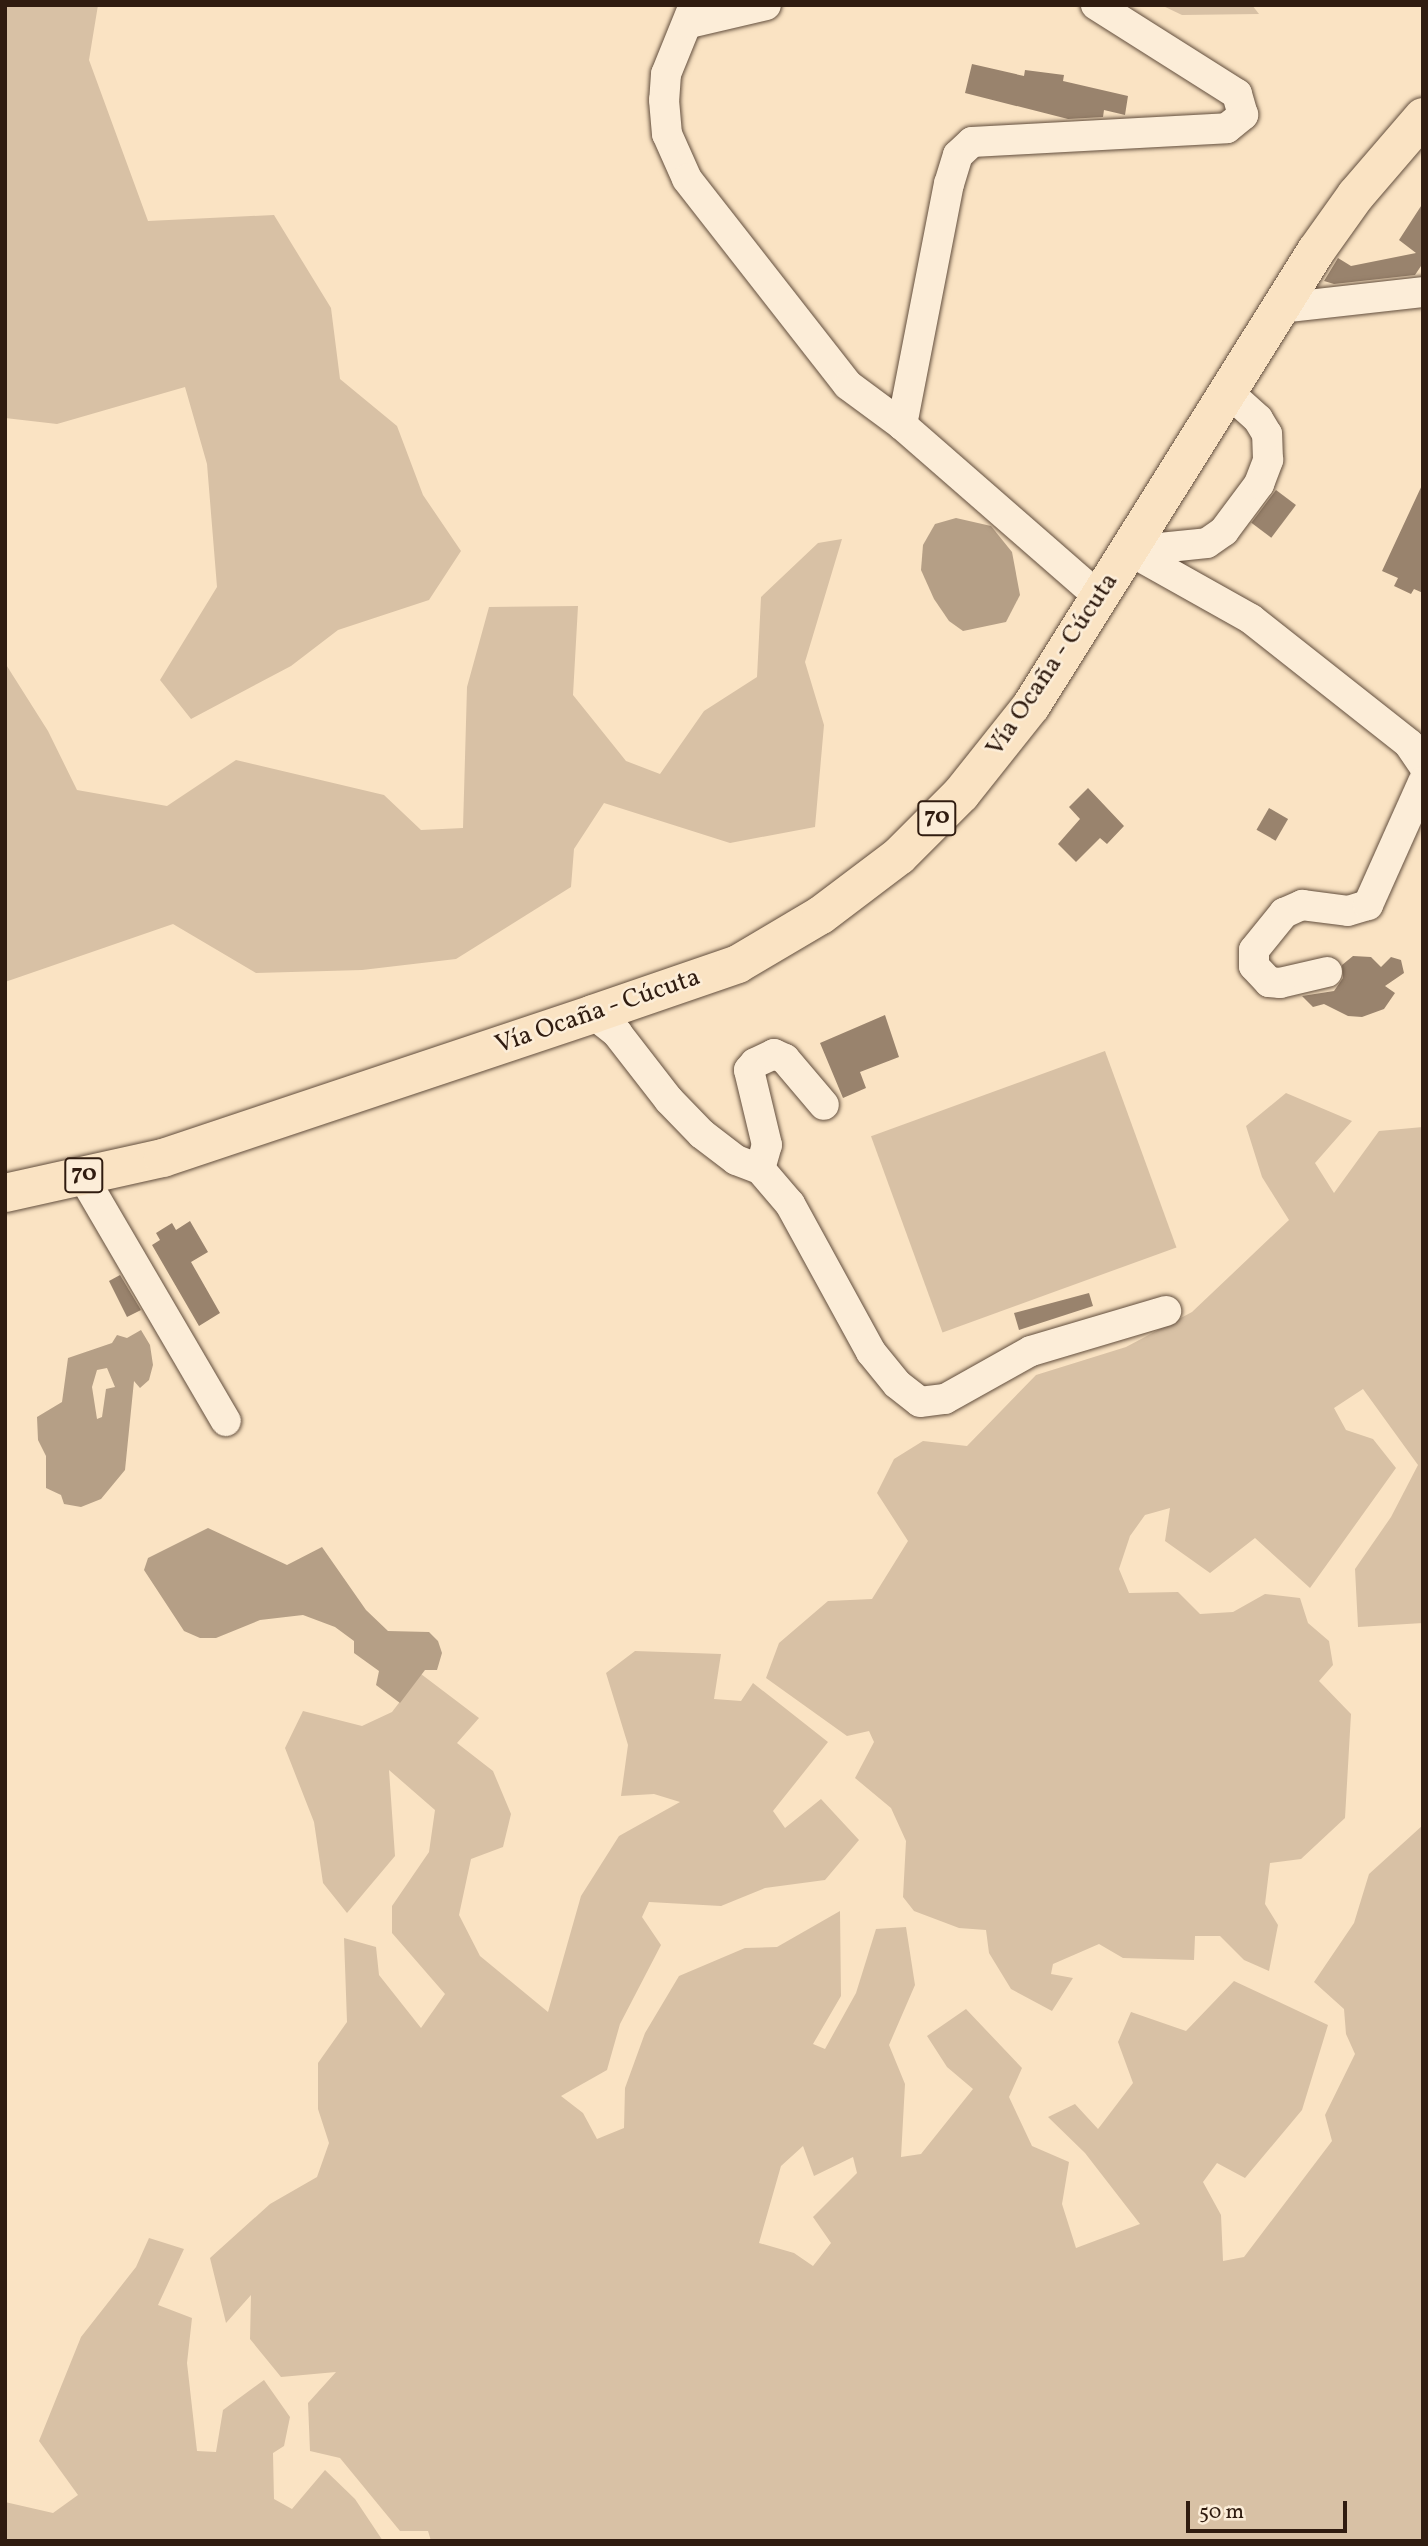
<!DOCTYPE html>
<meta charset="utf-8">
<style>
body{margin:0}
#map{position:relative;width:1428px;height:2546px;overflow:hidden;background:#fae3c3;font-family:Vollkorn,serif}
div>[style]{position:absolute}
.green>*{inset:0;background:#d8c1a5;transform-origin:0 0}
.water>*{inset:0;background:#b59f86}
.building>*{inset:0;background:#99836d;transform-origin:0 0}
.roads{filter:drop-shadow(0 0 2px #624e3d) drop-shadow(0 0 2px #624e3d)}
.minor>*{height:30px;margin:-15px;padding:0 15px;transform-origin:15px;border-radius:15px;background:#fcedd8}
.major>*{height:38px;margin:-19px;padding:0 19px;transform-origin:19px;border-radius:19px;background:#fae3c3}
span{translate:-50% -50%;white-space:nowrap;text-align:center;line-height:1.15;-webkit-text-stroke:5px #fcedd8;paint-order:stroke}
.shield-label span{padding:2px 5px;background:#fcedd8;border:2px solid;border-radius:5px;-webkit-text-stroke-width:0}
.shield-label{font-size:24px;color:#301c10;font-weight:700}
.street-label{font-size:26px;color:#301c10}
.frame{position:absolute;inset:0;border:7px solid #301c10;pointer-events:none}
.scale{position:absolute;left:1186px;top:2501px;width:161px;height:32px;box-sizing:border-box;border:4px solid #301c10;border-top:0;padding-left:9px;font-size:21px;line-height:24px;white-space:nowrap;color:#301c10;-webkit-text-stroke:5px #fcedd8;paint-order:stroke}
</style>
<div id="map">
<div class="green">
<div style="clip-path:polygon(5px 5px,98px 5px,89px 60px,148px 221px,274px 215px,331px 308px,340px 379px,397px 426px,423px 495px,461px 551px,429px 600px,338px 630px,291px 666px,191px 719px,160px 680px,217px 587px,207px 464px,185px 387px,57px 424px,5px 418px)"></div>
<div style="clip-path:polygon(1161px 5px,1252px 5px,1259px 14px,1182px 15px)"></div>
<div style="clip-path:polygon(842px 539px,805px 662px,824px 725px,815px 827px,730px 843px,604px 803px,574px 849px,571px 887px,456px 959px,362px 970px,256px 973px,173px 924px,5px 982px,5px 663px,48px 731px,77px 790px,167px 806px,236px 760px,384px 795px,421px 830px,463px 828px,467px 687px,489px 607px,578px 606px,573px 695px,626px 761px,660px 774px,704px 711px,757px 677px,761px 597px,818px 543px)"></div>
<div style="left:1105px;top:1051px;width:209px;height:249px;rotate:70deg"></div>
<div style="clip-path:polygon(1286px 1093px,1352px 1121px,1315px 1163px,1334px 1193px,1379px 1131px,1423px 1127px,1423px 1623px,1358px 1627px,1355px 1569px,1391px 1517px,1418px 1465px,1363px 1389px,1334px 1408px,1346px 1430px,1373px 1439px,1396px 1468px,1310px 1588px,1255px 1538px,1210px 1573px,1165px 1541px,1170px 1508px,1145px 1515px,1130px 1536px,1119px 1569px,1129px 1593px,1178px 1592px,1200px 1614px,1233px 1612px,1265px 1594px,1300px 1598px,1308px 1623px,1329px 1641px,1333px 1665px,1319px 1681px,1351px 1714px,1345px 1818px,1301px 1859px,1270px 1863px,1265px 1904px,1278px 1925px,1269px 1971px,1244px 1960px,1220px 1936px,1195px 1936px,1194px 1960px,1123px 1958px,1099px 1944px,1053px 1964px,1051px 1974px,1073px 1978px,1052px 2011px,1011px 1989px,989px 1953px,986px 1930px,959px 1928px,914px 1911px,903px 1897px,906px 1841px,891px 1808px,855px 1778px,874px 1742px,869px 1731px,847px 1736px,766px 1678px,779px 1643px,828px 1601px,872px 1599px,908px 1541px,877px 1493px,894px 1459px,923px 1441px,967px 1446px,1036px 1375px,1126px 1347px,1192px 1312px,1289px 1220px,1262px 1177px,1246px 1126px)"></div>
<div style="clip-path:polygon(evenodd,635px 1651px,721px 1654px,714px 1699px,741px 1701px,753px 1683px,828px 1742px,773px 1811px,785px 1828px,821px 1799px,859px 1840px,825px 1880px,765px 1888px,721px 1906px,649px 1902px,642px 1917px,661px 1945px,620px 2024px,607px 2070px,561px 2096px,583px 2113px,597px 2139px,624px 2128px,625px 2088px,645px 2033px,679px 1976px,745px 1948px,777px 1947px,840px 1911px,841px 1996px,813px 2044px,825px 2049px,856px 1993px,876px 1929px,906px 1927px,915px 1985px,889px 2045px,905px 2084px,901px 2157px,921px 2154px,973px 2089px,947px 2067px,927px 2036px,966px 2009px,1022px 2068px,1009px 2097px,1032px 2146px,1069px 2162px,1062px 2204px,1076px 2248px,1140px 2224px,1085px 2153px,1048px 2117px,1075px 2104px,1098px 2129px,1133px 2083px,1118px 2042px,1131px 2012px,1186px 2031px,1234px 1981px,1328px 2025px,1302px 2110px,1245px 2178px,1217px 2163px,1203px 2182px,1221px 2215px,1223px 2261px,1244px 2257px,1332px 2141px,1325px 2115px,1355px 2054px,1346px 2034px,1344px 2009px,1314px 1982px,1354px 1923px,1369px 1874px,1423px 1825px,1423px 2541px,431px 2541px,428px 2531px,400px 2531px,340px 2458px,310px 2451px,308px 2403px,336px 2372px,281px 2377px,250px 2339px,251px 2295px,226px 2323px,210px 2258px,270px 2204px,317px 2177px,329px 2143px,318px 2109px,318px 2063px,347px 2022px,344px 1938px,376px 1947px,379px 1975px,421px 2028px,445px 1994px,392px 1933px,392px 1906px,429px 1852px,435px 1810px,389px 1770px,395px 1856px,347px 1913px,323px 1883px,314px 1822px,285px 1748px,303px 1711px,362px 1726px,392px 1712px,421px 1674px,479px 1718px,457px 1743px,493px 1771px,511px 1814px,503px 1847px,471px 1859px,459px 1915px,480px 1956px,548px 2012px,581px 1896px,619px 1836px,680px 1802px,654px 1794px,621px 1796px,628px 1745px,606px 1673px,635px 1651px,803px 2146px,814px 2176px,853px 2157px,857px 2173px,813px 2217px,831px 2243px,813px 2266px,794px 2253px,759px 2243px,781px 2166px,803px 2146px)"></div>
<div style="clip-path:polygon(149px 2238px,184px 2249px,158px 2305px,192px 2318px,187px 2363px,197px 2451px,216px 2452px,223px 2410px,264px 2380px,290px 2417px,284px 2446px,273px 2453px,274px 2499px,292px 2509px,325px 2470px,355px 2499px,383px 2541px,5px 2541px,5px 2502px,53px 2513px,78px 2495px,39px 2441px,81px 2337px,136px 2267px)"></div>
</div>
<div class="water">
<div style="clip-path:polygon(956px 518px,991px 526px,1012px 552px,1020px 595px,1006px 622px,963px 631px,949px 621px,934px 599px,921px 570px,923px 545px,935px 524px)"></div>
<div style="clip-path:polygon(evenodd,141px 1330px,150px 1345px,153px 1365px,149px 1380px,140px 1388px,134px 1381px,125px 1470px,101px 1499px,81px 1507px,64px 1504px,61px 1495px,46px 1488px,46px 1456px,38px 1440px,37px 1417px,62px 1402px,68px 1358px,112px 1343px,117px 1335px,127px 1338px,141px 1330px,107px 1368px,115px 1387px,106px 1389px,102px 1417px,97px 1419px,92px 1387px,97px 1370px,107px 1368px)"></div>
<div style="clip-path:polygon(208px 1528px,287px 1565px,322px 1547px,366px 1610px,388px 1631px,429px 1632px,438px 1641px,442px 1653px,437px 1670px,425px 1670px,400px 1703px,376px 1685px,379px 1671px,354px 1653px,354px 1641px,335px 1627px,303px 1615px,260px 1620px,216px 1638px,200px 1638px,184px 1631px,144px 1570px,148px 1558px)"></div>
</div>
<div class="building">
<div style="clip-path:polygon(972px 64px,1024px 76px,1025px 70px,1064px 75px,1063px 81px,1128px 96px,1125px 115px,1104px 110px,1103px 117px,1068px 119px,965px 93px)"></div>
<div style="clip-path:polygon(1423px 203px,1423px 263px,1415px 275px,1334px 284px,1324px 281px,1338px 258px,1351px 266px,1416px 253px,1399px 240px)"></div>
<div style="clip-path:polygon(1423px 483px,1423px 593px,1414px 589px,1411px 594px,1394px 586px,1398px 578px,1382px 571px)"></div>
<div style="left:1276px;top:490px;width:25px;height:41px;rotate:37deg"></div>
<div style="clip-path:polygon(1088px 788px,1124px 826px,1107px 844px,1100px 838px,1076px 862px,1058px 844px,1080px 819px,1069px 807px)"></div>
<div style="left:1269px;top:808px;width:22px;height:25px;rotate:30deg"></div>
<div style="clip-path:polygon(1353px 956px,1371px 957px,1381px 967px,1391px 957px,1401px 960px,1404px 973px,1385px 986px,1395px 993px,1384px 1009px,1362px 1017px,1348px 1016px,1324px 1004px,1313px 1007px,1302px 996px,1334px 991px,1343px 978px,1342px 965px)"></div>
<div style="clip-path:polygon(885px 1015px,899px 1057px,860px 1072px,866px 1088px,843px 1098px,820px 1043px)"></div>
<div style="clip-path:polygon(190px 1221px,208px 1252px,191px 1262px,220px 1313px,199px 1326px,152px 1245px,160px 1240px,156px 1233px,172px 1223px,176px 1230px)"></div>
<div style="clip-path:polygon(120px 1275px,141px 1310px,127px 1317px,109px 1281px)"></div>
<div style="clip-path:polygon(1089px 1293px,1093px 1306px,1019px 1330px,1014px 1313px)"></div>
</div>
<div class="roads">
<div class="minor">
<div style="left:694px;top:5px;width:74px;rotate:112.1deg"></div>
<div style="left:666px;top:74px;width:26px;rotate:94deg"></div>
<div style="left:664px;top:100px;width:34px;rotate:85deg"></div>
<div style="left:667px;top:134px;width:49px;rotate:66deg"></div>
<div style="left:687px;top:179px;width:261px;rotate:52deg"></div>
<div style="left:848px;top:385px;width:67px;rotate:36.5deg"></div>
<div style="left:902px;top:425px;width:263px;rotate:41.1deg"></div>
<div style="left:690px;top:23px;width:78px;rotate:-13.3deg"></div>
<div style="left:1281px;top:308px;width:143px;rotate:-6.4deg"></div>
<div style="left:902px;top:425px;width:246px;rotate:-79deg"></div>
<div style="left:949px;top:184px;width:30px;rotate:-73deg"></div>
<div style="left:958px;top:155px;width:19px;rotate:-43deg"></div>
<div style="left:972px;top:142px;width:255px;rotate:-3.1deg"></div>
<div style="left:1227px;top:128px;width:21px;rotate:-39deg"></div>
<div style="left:1243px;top:115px;width:22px;rotate:-106deg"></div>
<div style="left:1237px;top:94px;width:167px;rotate:-147.7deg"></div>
<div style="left:1130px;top:551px;width:139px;rotate:29.3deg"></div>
<div style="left:1251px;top:619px;width:201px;rotate:38.3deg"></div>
<div style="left:1409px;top:744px;width:25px;rotate:56deg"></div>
<div style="left:1130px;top:551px;width:77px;rotate:-5.9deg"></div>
<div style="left:1207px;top:543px;width:21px;rotate:-35deg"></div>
<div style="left:1224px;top:531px;width:59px;rotate:-53.3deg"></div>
<div style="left:1259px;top:484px;width:26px;rotate:-69deg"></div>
<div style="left:1268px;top:460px;width:26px;rotate:-92deg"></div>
<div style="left:1267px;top:434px;width:17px;rotate:-121deg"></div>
<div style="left:1258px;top:419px;width:39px;rotate:-138deg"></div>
<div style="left:1327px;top:972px;width:48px;rotate:166.8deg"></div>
<div style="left:1280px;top:983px;width:11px;rotate:-175deg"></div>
<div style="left:1269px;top:982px;width:22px;rotate:-133deg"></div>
<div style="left:1254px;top:966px;width:16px;rotate:-90deg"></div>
<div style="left:1254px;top:950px;width:48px;rotate:-51deg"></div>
<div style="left:1284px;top:913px;width:20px;rotate:-24deg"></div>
<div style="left:1302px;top:905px;width:46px;rotate:7.4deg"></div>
<div style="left:1348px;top:911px;width:21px;rotate:-17deg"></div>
<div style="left:1368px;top:905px;width:135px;rotate:-65.9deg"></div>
<div style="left:593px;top:1014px;width:31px;rotate:38deg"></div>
<div style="left:617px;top:1033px;width:85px;rotate:52.2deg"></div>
<div style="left:669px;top:1100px;width:47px;rotate:45.9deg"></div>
<div style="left:702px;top:1134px;width:43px;rotate:37.4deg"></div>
<div style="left:736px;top:1160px;width:26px;rotate:21deg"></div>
<div style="left:760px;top:1169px;width:46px;rotate:49.4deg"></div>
<div style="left:790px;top:1204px;width:169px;rotate:61.3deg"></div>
<div style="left:871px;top:1352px;width:41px;rotate:50.9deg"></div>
<div style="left:897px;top:1384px;width:29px;rotate:38deg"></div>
<div style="left:920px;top:1402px;width:25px;rotate:-7deg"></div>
<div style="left:945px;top:1399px;width:98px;rotate:-29.2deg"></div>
<div style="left:1031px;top:1351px;width:141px;rotate:-16.5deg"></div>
<div style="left:760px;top:1169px;width:25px;rotate:-74deg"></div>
<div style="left:767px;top:1145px;width:77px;rotate:-103.5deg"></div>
<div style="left:749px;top:1070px;width:9px;rotate:-49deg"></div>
<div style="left:755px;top:1063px;width:21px;rotate:-25deg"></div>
<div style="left:774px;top:1054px;width:12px;rotate:24deg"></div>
<div style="left:785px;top:1059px;width:60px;rotate:49.7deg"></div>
<div style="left:82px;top:1175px;width:285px;rotate:59.7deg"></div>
</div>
<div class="major">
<div style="left:5px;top:1193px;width:162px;rotate:-12.5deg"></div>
<div style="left:163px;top:1158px;width:453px;rotate:-18.5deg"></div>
<div style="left:593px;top:1014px;width:153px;rotate:-19deg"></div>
<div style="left:738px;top:964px;width:96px;rotate:-30.6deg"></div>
<div style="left:821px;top:915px;width:98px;rotate:-37.1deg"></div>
<div style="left:899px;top:856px;width:88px;rotate:-45deg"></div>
<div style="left:961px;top:794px;width:112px;rotate:-51.5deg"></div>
<div style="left:1031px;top:706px;width:537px;rotate:-57.94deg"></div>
<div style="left:1316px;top:251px;width:69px;rotate:-54.5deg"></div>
<div style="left:1356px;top:195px;width:103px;rotate:-49.3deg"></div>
</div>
</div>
<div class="shield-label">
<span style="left:937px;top:818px">70</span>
<span style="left:84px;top:1175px">70</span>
</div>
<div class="street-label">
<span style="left:1053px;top:665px;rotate:-56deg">Vía Ocaña - Cúcuta</span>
<span style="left:598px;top:1012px;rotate:-19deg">Vía Ocaña - Cúcuta</span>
</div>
<div class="frame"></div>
<div class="scale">50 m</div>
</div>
